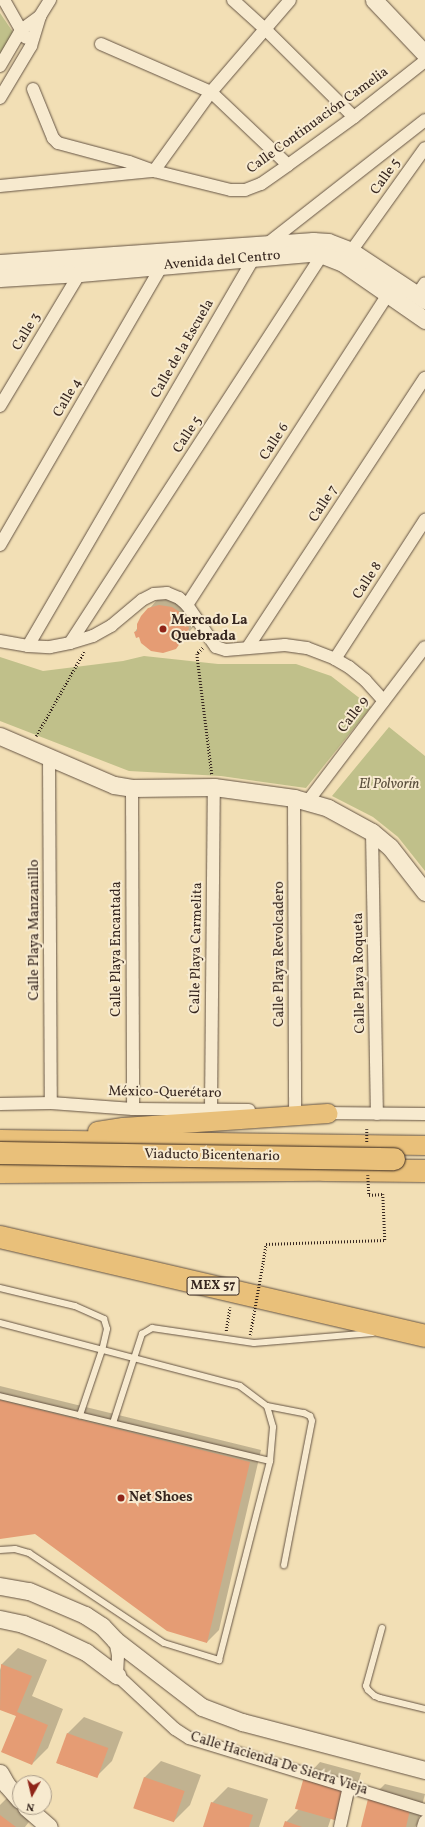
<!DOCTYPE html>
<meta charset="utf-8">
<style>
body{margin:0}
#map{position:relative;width:425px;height:1827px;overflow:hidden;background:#f2dfb5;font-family:Vollkorn,serif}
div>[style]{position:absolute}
.green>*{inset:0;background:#c0c08a}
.shadow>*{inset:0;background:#0003}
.building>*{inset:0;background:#e59c74;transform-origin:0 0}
.path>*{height:2.5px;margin-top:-1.25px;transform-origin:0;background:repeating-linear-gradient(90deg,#36261f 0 1px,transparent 0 3px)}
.roads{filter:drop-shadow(0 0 1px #655444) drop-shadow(0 0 1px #655444)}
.lane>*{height:6px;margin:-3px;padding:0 3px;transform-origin:3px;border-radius:3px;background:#f7eacf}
.street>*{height:12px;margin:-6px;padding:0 6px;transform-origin:6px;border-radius:6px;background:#f7eacf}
.secondary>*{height:17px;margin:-8.5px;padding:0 8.5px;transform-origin:8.5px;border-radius:8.5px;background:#f7eacf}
.primary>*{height:19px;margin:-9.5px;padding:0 9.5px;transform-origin:9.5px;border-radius:9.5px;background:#e9c07a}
.highway>*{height:22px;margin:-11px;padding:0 11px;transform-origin:11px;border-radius:11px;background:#e9c07a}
.path-bridge>*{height:2.5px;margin-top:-1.25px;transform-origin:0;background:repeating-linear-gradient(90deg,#36261f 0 1px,transparent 0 3px)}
.bridges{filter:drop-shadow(0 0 1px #36261f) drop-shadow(0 0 1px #36261f)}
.highway-bridge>*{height:22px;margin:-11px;padding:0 11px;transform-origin:11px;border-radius:11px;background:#e9c07a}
.dots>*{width:11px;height:11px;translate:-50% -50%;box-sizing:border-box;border:2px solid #f7eacf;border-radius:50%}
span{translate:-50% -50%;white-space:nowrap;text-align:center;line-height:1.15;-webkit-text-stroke:4px #f7eacf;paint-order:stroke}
.shield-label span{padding:1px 3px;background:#f7eacf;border:1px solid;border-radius:3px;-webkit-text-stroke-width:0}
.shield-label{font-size:13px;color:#36261f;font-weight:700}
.street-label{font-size:14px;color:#36261f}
.poi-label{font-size:14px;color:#36261f;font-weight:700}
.left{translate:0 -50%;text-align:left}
.park-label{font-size:14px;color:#584c3a;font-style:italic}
.north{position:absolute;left:12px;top:1775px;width:40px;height:40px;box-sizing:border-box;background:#f7eacf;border:1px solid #aa9c89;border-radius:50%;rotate:188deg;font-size:11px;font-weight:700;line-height:16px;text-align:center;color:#36261f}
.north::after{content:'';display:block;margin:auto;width:14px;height:18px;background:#8f2418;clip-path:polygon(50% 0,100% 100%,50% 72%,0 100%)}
</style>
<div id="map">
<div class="green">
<div style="clip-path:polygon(0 13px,19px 41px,0 69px)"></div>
<div style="clip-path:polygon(144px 656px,218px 664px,296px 664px,331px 676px,371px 707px,306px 788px,221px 776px,129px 771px,0 721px,0 657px,43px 671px,123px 661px)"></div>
<div style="clip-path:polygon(389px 727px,425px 756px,425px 871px,398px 837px,373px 817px,332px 796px)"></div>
</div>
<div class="shadow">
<div style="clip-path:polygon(181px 598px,197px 623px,175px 648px,140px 636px,135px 632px,149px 609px,158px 599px)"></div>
<div style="clip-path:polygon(0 1386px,261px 1450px,219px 1630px,207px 1642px,35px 1533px,0 1538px)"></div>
<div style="clip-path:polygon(18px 1648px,47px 1660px,32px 1696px,63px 1709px,48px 1748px,32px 1764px,17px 1716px,0 1709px,0 1670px,2px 1664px)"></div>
<div style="clip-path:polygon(84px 1717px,123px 1732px,112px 1761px,96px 1777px,57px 1763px,68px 1733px)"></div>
<div style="clip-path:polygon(161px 1761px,201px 1775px,190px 1805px,174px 1821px,135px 1807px,145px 1777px)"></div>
<div style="clip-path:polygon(320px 1762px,361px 1773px,352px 1804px,336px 1820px,331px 1818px,328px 1827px,284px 1827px,286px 1822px,299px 1809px,305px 1778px)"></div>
<div style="clip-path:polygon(385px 1784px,425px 1794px,417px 1825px,415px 1827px,362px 1827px,369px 1800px)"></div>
<div style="clip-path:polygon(228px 1787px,268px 1799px,259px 1827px,204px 1827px,212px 1803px)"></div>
<div style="clip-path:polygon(10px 1795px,35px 1814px,25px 1827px,0 1827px,0 1805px)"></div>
</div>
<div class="building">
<div style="clip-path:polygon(159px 605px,172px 607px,180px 612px,184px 619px,185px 626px,189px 627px,188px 633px,184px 633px,183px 639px,176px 649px,163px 653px,151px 651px,141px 643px,139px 637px,136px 638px,134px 632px,137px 631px,137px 624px,141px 616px,148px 608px)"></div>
<div style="clip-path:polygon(0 1400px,250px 1462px,207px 1643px,167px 1631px,35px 1534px,0 1539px)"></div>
<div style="clip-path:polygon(1px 1664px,32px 1676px,17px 1712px,48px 1725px,32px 1765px,1px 1752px,16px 1716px,0 1710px)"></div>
<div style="left:67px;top:1733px;width:44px;height:32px;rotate:20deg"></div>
<div style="left:144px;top:1777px;width:43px;height:33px;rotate:19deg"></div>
<div style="left:304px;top:1777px;width:43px;height:33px;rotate:16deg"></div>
<div style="clip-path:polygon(368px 1799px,410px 1810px,406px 1827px,361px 1827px)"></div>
<div style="clip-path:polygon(211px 1802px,253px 1815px,249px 1827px,203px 1827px)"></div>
<div style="clip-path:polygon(0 1815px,16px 1827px,0 1827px)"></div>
<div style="clip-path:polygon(285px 1821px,302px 1827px,283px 1827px)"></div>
</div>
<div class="path">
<div style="left:203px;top:648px;width:8px;rotate:135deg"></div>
<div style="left:197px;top:654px;width:121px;rotate:82.9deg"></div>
<div style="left:36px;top:736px;width:97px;rotate:-60.3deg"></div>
<div style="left:263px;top:1262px;width:18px;rotate:-81deg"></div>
<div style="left:266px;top:1244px;width:119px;rotate:-1.9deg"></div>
<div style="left:226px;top:1331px;width:24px;rotate:-81deg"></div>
</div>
<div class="roads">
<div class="lane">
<div style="left:0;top:1288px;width:77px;rotate:13.5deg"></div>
<div style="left:75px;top:1306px;width:32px;rotate:24deg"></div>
<div style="left:104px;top:1319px;width:10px;rotate:73deg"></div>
<div style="left:107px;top:1329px;width:22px;rotate:103deg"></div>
<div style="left:102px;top:1350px;width:69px;rotate:108.7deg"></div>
<div style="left:0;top:1323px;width:248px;rotate:14.7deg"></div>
<div style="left:240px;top:1386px;width:34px;rotate:37deg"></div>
<div style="left:267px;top:1406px;width:22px;rotate:74deg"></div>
<div style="left:273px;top:1427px;width:34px;rotate:95deg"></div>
<div style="left:270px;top:1461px;width:278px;rotate:-166.5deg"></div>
<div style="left:267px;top:1406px;width:38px;rotate:11deg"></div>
<div style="left:304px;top:1413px;width:7px;rotate:27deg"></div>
<div style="left:310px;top:1416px;width:5px;rotate:68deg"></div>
<div style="left:312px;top:1421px;width:147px;rotate:101deg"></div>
<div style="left:113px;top:1423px;width:94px;rotate:-72deg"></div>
<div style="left:142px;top:1334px;width:12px;rotate:-31deg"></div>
<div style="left:152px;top:1328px;width:103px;rotate:8.4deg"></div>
<div style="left:254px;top:1343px;width:119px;rotate:-4.8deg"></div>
<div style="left:0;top:1550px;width:15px;rotate:-4deg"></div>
<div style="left:15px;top:1549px;width:15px;rotate:16deg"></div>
<div style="left:29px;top:1553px;width:162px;rotate:33.7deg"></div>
<div style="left:164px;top:1643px;width:58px;rotate:17.2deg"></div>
<div style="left:219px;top:1660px;width:205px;rotate:-75.6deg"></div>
<div style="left:382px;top:1628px;width:60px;rotate:105.4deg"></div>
<div style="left:366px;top:1686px;width:4px;rotate:63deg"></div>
<div style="left:368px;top:1690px;width:9px;rotate:41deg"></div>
<div style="left:375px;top:1696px;width:5px;rotate:22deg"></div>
<div style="left:380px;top:1698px;width:46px;rotate:13.7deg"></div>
</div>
<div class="street">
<div style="left:4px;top:0;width:43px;rotate:60.4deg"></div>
<div style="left:233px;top:0;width:43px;rotate:42.2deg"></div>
<div style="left:265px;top:29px;width:125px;rotate:44.7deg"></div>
<div style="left:101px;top:44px;width:120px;rotate:23.6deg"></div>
<div style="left:211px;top:92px;width:106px;rotate:43.5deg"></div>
<div style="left:0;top:66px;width:42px;rotate:-59.7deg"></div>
<div style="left:21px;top:30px;width:24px;rotate:-36deg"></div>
<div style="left:33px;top:89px;width:53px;rotate:67.8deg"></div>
<div style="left:53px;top:138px;width:7px;rotate:45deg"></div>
<div style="left:58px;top:143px;width:73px;rotate:15deg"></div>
<div style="left:129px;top:162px;width:27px;rotate:20deg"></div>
<div style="left:154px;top:171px;width:79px;rotate:13.9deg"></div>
<div style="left:231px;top:190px;width:14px"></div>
<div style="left:245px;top:190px;width:17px;rotate:-21deg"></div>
<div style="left:261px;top:184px;width:33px;rotate:-35deg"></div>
<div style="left:288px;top:165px;width:82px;rotate:-36deg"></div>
<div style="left:354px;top:117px;width:90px;rotate:-38.3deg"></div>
<div style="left:0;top:98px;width:61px;rotate:-59.2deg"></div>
<div style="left:31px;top:46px;width:31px;rotate:-73deg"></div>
<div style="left:40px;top:16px;width:19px;rotate:-58deg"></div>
<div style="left:0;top:186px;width:155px;rotate:-5.6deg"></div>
<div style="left:154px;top:171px;width:97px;rotate:-54.2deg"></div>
<div style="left:211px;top:92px;width:121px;rotate:-49.3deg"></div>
<div style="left:347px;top:257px;width:134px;rotate:-54.4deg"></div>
<div style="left:417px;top:295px;width:14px;rotate:-56deg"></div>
<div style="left:0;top:406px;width:155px;rotate:-59deg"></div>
<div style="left:0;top:545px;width:323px;rotate:-59.9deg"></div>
<div style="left:187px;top:605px;width:370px;rotate:-57.1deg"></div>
<div style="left:0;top:641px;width:28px;rotate:10deg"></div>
<div style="left:28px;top:646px;width:22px;rotate:3deg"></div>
<div style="left:50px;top:647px;width:20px;rotate:-11deg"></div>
<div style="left:70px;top:643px;width:24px;rotate:-17deg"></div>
<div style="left:93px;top:636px;width:21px;rotate:-29deg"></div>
<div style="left:111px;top:626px;width:40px;rotate:-40deg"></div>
<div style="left:142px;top:600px;width:13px;rotate:-27deg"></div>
<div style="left:154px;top:594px;width:13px;rotate:-4deg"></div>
<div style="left:167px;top:593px;width:13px;rotate:23deg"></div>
<div style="left:179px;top:598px;width:11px;rotate:41deg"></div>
<div style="left:187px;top:605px;width:51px;rotate:55.4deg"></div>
<div style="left:216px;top:647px;width:10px;rotate:17deg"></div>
<div style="left:226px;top:650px;width:59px;rotate:-4.8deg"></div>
<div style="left:285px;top:645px;width:22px;rotate:8deg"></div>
<div style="left:307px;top:648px;width:30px;rotate:21deg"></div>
<div style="left:335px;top:659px;width:16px;rotate:30deg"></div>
<div style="left:349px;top:667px;width:21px;rotate:39deg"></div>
<div style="left:365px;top:680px;width:28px;rotate:48deg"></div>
<div style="left:70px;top:643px;width:468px;rotate:-57deg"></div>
<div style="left:28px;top:646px;width:448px;rotate:-59.8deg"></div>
<div style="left:253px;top:259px;width:21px;rotate:-47deg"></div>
<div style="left:267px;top:244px;width:201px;rotate:-38.1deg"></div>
<div style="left:248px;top:647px;width:322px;rotate:-56.7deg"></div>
<div style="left:335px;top:659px;width:166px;rotate:-57.1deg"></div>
<div style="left:49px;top:757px;width:346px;rotate:89.7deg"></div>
<div style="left:132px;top:788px;width:321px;rotate:89.8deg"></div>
<div style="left:294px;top:798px;width:313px;rotate:89.8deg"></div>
<div style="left:308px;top:801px;width:193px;rotate:-52.8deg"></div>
<div style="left:372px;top:832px;width:282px;rotate:89deg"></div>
<div style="left:0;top:1104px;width:51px;rotate:-1.1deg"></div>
<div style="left:51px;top:1103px;width:82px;rotate:4.2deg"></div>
<div style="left:133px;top:1109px;width:116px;rotate:0.5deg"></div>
<div style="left:211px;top:1110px;width:323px;rotate:-89.5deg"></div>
<div style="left:321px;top:1113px;width:104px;rotate:0.6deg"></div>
<div style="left:115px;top:1640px;width:16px;rotate:79deg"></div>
<div style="left:118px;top:1656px;width:19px;rotate:93deg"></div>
<div style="left:117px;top:1675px;width:79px;rotate:43deg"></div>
<div style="left:175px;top:1729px;width:17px;rotate:33deg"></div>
<div style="left:189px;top:1738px;width:247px;rotate:17deg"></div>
<div style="left:340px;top:1827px;width:42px;rotate:-77.6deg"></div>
<div style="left:423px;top:1827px;width:6px;rotate:-72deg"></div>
</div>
<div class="secondary">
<div style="left:374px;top:0;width:74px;rotate:46.6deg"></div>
<div style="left:0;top:263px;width:314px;rotate:-4deg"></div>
<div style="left:313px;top:241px;width:15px;rotate:4deg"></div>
<div style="left:328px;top:242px;width:25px;rotate:21deg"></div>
<div style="left:351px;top:251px;width:89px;rotate:33.5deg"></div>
<div style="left:0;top:278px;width:80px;rotate:-3.6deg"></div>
<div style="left:80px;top:273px;width:230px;rotate:-5deg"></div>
<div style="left:309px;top:253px;width:14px;rotate:8deg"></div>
<div style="left:323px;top:255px;width:22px;rotate:22deg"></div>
<div style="left:343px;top:263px;width:100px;rotate:34.8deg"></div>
<div style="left:0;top:736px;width:124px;rotate:23.3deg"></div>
<div style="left:114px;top:785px;width:18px;rotate:9deg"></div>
<div style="left:132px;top:788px;width:82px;rotate:-0.7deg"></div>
<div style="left:214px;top:787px;width:81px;rotate:7.8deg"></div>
<div style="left:294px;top:798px;width:35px;rotate:16deg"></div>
<div style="left:328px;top:808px;width:50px;rotate:28.6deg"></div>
<div style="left:372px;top:832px;width:23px;rotate:40deg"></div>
<div style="left:390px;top:847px;width:57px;rotate:52.1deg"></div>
<div style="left:0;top:1586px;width:29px;rotate:10deg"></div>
<div style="left:29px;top:1591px;width:61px;rotate:23.2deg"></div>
<div style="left:85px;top:1615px;width:20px;rotate:33deg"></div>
<div style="left:102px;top:1626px;width:19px;rotate:47deg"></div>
<div style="left:115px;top:1640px;width:110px;rotate:37.6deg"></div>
<div style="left:202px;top:1707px;width:43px;rotate:20.6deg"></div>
<div style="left:242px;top:1722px;width:189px;rotate:14.7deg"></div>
<div style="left:0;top:1619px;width:24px;rotate:12deg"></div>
<div style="left:23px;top:1624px;width:27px;rotate:22deg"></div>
<div style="left:48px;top:1634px;width:42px;rotate:25.3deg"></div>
<div style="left:86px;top:1652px;width:39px;rotate:37deg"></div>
<div style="left:0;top:1773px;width:13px;rotate:61deg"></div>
<div style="left:6px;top:1784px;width:21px;rotate:49deg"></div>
<div style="left:26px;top:1807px;width:30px;rotate:41deg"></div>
</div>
<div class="primary">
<div style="left:97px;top:1131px;width:26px;rotate:-9deg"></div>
<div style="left:123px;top:1127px;width:205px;rotate:-3.9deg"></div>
<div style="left:0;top:1139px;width:425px;rotate:0.8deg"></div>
</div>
<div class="highway">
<div style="left:0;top:1172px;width:325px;rotate:-0.4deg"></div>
<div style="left:325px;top:1170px;width:100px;rotate:0.6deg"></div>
<div style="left:0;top:1237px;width:436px;rotate:13.1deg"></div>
</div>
</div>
<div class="path-bridge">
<div style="left:367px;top:1129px;width:13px;rotate:90deg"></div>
<div style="left:368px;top:1175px;width:20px;rotate:87deg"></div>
<div style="left:369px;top:1195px;width:14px;rotate:-4deg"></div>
<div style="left:383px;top:1194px;width:46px;rotate:87.5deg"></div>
<div style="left:250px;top:1335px;width:74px;rotate:-79.9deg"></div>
</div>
<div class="bridges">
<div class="highway-bridge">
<div style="left:0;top:1153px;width:394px;rotate:0.9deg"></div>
</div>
</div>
<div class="dots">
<div style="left:163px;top:629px;background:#8f2418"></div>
<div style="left:121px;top:1498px;background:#8f2418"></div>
</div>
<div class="shield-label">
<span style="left:213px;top:1286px">MEX 57</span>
</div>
<div class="street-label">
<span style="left:318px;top:121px;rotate:-36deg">Calle Continuación Camelia</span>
<span style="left:386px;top:177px;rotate:-55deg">Calle 5</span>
<span style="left:222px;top:261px;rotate:-5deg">Avenida del Centro</span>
<span style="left:27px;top:332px;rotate:-59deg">Calle 3</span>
<span style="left:183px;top:349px;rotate:-60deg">Calle de la Escuela</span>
<span style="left:68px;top:398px;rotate:-60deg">Calle 4</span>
<span style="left:188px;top:435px;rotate:-57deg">Calle 5</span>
<span style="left:275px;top:442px;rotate:-57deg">Calle 6</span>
<span style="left:324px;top:504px;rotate:-57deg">Calle 7</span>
<span style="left:368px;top:581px;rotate:-57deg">Calle 8</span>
<span style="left:354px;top:715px;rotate:-53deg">Calle 9</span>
<span style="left:35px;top:930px;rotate:-90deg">Calle Playa Manzanillo</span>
<span style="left:197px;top:948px;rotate:-89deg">Calle Playa Carmelita</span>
<span style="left:117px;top:949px;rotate:-90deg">Calle Playa Encantada</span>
<span style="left:280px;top:954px;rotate:-90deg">Calle Playa Revolcadero</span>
<span style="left:360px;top:973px;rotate:-91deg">Calle Playa Roqueta</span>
<span style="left:165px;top:1093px;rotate:1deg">México-Querétaro</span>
<span style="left:212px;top:1156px;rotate:1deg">Viaducto Bicentenario</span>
<span style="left:279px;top:1764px;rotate:17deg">Calle Hacienda De Sierra Vieja</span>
</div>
<div class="poi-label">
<span class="left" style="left:171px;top:629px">Mercado La<br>Quebrada</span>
<span class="left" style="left:129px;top:1498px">Net Shoes</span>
</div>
<div class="park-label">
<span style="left:389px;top:785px">El Polvorín</span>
</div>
<div class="north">N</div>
</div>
